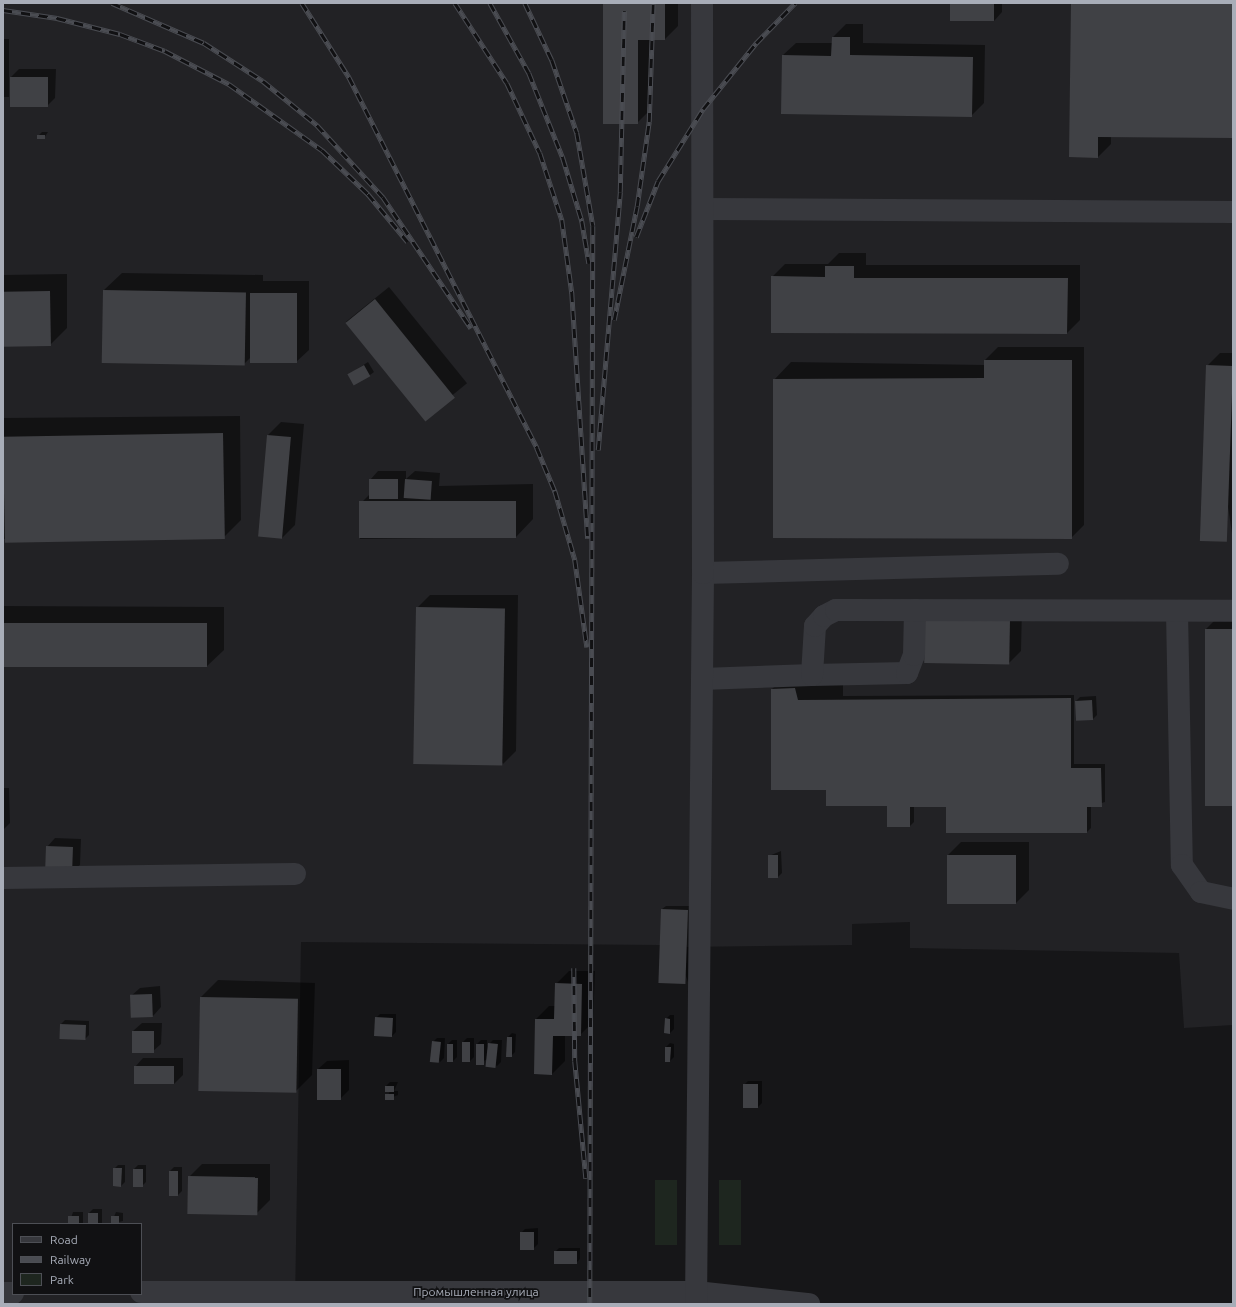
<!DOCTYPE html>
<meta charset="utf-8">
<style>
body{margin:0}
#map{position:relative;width:1236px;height:1307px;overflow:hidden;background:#161618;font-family:Ubuntu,sans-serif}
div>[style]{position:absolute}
.built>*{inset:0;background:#222225}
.green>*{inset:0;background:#1e261f;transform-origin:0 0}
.shadow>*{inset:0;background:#0007;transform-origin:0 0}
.building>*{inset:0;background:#404145;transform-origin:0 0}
.minor>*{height:22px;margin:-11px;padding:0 11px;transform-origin:11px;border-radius:11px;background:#37383d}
.rail>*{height:4.5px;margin-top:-2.25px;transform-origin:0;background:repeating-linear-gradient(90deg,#111113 0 9px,#4a4c52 0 18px);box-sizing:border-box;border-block:1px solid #4a4c52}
span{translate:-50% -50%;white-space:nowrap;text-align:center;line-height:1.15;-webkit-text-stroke:3.5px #111113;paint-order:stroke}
.street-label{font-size:12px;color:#a8adb8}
.frame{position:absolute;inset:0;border:4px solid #a8adb8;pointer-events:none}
.legend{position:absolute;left:12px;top:1223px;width:130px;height:72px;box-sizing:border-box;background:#111113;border:1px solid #4d4f55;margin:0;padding:5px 7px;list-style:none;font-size:12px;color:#a8adb8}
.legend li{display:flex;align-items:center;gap:8px;height:20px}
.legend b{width:20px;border:1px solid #4d4f55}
</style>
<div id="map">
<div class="built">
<div style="clip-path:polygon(evenodd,3px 3px,1233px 3px,1233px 1025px,1184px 1028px,1179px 953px,910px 948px,910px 922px,852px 924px,852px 945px,681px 947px,680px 980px,660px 980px,660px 945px,301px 942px,295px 1304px,3px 1304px,3px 3px,13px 1224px,141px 1224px,141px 1294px,13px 1294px,13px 1224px)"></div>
</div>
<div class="green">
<div style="left:655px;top:1180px;width:22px;height:65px"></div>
<div style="left:719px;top:1180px;width:22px;height:65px"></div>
</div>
<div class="shadow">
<div style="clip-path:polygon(604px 3px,678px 3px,678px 26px,665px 39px,651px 39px,650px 110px,637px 123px)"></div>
<div style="clip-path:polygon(951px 3px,1002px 3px,1002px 12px,994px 21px)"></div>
<div style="clip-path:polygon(1072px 3px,1233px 3px,1233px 137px,1111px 136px,1111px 144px,1098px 157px)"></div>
<div style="clip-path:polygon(846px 24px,863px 24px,863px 43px,985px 45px,984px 103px,971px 116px,783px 55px,796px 43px,833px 43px,833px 37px)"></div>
<div style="left:3px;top:39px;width:6px;height:58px"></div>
<div style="clip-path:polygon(19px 69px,56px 69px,55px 98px,47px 106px,11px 77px)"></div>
<div style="clip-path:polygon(42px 132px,48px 132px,44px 138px,38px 136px)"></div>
<div style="clip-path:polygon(839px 253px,866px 253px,866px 265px,1080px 265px,1080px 320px,1067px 333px,772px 332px,772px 277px,785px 264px,828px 264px)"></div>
<div style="clip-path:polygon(122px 273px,263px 275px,263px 281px,309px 281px,309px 350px,296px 362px,251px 362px,251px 357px,244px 364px,104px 290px)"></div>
<div style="clip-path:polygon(67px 274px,67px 328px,50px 345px,3px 346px,3px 275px)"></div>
<div style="left:389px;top:287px;width:124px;height:55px;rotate:51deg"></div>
<div style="clip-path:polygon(998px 347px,1084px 347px,1084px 525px,1071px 538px,774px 537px,774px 380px,791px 362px,985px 365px,985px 360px)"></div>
<div style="clip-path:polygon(1220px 353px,1233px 353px,1233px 540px,1207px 366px)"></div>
<div style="clip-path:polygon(368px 362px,374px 372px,370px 375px,348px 375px)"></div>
<div style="clip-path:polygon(240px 416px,241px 520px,223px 538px,3px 539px,3px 418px)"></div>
<div style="clip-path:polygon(281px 422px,304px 424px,295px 525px,282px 538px,268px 435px)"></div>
<div style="clip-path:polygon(378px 471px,406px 471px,406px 479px,415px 471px,440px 473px,439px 486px,533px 484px,533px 519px,516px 537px,360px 539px,360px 504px,370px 494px,370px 480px)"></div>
<div style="clip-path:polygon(430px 595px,518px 595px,516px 751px,503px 764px,417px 608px)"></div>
<div style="clip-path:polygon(3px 606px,224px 607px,224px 650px,206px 667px,3px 666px)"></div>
<div style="clip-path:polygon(1022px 608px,1021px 651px,1008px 664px,924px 662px)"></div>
<div style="clip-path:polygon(1219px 616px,1233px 616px,1233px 805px,1206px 629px)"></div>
<div style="clip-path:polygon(789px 672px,843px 683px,843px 696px,1074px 695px,1074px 764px,1105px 764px,1105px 802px,1091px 806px,1091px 828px,1087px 832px,947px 806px,914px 806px,914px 822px,910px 826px,888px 826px,888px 805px,827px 787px,772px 789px,772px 689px)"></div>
<div style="clip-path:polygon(1096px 696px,1097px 715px,1093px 719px,1076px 701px,1080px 697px)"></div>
<div style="clip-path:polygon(3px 788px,9px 788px,10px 823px,3px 830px)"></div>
<div style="clip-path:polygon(55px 838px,81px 839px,80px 865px,71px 873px,47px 847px)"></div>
<div style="clip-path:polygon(961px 842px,1029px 842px,1029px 890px,1016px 903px,948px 903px,948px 855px)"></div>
<div style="clip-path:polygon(781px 851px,782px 873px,778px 877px,769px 856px)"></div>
<div style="clip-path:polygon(666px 906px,691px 906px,692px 978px,688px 982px,662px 909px)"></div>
<div style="clip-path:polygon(569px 971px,595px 971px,593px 1022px,580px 1035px,565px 1035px,565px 1061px,552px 1074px,536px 1019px,549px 1006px,556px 1006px,556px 984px)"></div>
<div style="clip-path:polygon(218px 980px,315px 983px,312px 1075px,295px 1092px,201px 997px)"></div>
<div style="clip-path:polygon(160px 986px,161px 1007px,153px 1016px,131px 996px,140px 988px)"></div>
<div style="clip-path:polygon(380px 1014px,396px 1014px,396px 1032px,392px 1036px,376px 1018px)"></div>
<div style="clip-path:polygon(670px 1015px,674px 1015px,674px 1029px,670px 1033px,666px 1019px)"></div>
<div style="clip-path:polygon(65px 1020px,89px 1021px,89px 1035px,85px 1039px,61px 1024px)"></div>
<div style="clip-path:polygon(142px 1023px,162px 1023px,161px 1044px,152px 1052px,133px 1031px)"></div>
<div style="clip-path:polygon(512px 1033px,516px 1034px,515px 1052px,511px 1056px,508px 1037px)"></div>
<div style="clip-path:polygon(437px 1038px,445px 1038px,444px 1058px,440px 1062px,433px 1042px)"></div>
<div style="clip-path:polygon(467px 1038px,474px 1038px,474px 1057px,470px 1061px,463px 1042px)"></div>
<div style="clip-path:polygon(452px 1040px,457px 1040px,457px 1057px,453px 1061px,448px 1044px)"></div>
<div style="clip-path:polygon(481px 1040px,487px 1040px,487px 1046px,493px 1040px,502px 1040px,501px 1062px,497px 1066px,488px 1059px,477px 1064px,477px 1044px)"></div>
<div style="clip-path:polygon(670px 1043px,674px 1044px,674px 1057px,670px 1061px,666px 1047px)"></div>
<div style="clip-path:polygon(143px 1058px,183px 1058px,183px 1075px,174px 1084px,135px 1067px)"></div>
<div style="clip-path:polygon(349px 1060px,349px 1090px,340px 1099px,318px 1069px,327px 1061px)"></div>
<div style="clip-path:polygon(748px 1081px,762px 1081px,762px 1103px,758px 1107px,744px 1085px)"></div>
<div style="clip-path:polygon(390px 1082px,398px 1082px,394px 1091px,398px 1091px,398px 1095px,386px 1100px,390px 1091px,386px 1086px)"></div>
<div style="clip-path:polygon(202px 1164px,270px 1164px,270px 1200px,257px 1213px,189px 1177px)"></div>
<div style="clip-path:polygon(118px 1165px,125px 1165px,125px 1182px,121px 1186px,114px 1169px)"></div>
<div style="clip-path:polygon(138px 1165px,146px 1165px,146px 1182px,142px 1186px,134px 1169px)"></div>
<div style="clip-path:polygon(174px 1167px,182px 1167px,182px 1191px,178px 1195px,170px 1171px)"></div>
<div style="clip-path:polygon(93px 1209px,102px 1209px,102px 1224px,89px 1224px,89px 1213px)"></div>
<div style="clip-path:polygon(73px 1212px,83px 1212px,83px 1224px,69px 1224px)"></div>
<div style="clip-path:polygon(116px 1212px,123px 1213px,123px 1221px,111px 1224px)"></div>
<div style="clip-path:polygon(538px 1228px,538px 1244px,534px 1248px,521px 1233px,525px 1229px)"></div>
<div style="clip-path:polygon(559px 1248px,580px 1248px,580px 1259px,576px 1263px,555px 1252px)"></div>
</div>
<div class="building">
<div style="clip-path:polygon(603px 3px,665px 3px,665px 40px,638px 40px,638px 124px,603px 124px)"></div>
<div style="left:950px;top:3px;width:44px;height:18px"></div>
<div style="clip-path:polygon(1071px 3px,1233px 3px,1233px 138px,1098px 137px,1098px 158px,1069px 157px)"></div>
<div style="clip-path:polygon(832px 37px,850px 37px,850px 55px,973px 57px,972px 117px,781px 114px,782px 55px,831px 56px)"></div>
<div style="left:10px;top:77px;width:38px;height:30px"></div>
<div style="left:45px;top:135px;width:4px;height:8px;rotate:90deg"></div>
<div style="clip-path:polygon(825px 266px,854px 266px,854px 278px,1068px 278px,1067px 334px,771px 333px,771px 276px,825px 277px)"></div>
<div style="left:103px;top:290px;width:143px;height:73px;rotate:1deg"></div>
<div style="left:50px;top:291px;width:55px;height:47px;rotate:89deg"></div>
<div style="left:250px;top:293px;width:47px;height:70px"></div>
<div style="left:375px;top:299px;width:127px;height:38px;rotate:51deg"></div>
<div style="clip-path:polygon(984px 360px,1072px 360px,1072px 539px,773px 538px,773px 379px,984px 378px)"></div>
<div style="left:364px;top:365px;width:13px;height:19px;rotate:61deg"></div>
<div style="left:1206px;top:365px;width:27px;height:176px;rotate:2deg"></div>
<div style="left:223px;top:433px;width:106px;height:220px;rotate:89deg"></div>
<div style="left:267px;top:435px;width:24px;height:102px;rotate:5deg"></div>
<div style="left:369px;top:479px;width:29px;height:20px"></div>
<div style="left:405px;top:479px;width:27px;height:19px;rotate:4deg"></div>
<div style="left:516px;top:501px;width:37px;height:157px;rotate:90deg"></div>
<div style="left:416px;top:607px;width:89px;height:157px;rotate:1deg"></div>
<div style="left:925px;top:619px;width:85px;height:44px;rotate:1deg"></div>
<div style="left:3px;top:623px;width:204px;height:44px"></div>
<div style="left:1205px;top:629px;width:28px;height:177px"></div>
<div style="clip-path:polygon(795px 688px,798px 700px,1071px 698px,1071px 768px,1101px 768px,1102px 807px,1087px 807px,1087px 833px,946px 833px,946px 807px,910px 807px,910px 827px,887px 827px,887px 806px,826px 806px,826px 790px,771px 790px,771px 689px)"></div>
<div style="left:1092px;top:700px;width:20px;height:17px;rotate:87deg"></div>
<div style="left:46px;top:846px;width:27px;height:27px;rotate:2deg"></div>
<div style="left:768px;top:855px;width:10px;height:23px"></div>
<div style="left:947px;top:855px;width:69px;height:49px"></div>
<div style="left:661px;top:909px;width:27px;height:74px;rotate:2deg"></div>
<div style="clip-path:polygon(555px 983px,582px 984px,581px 1036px,553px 1036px,552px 1075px,534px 1074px,535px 1019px,554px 1019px)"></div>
<div style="left:152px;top:994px;width:23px;height:22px;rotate:88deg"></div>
<div style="left:200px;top:997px;width:98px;height:94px;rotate:1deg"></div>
<div style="left:375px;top:1017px;width:18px;height:19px;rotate:3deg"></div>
<div style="clip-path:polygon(665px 1018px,670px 1019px,670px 1034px,664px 1033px)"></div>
<div style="left:60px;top:1024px;width:26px;height:15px;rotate:2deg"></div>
<div style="left:132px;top:1031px;width:22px;height:22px"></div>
<div style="clip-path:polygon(507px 1037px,512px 1037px,512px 1057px,506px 1057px)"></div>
<div style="left:432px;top:1041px;width:9px;height:21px;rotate:6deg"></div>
<div style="left:462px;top:1042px;width:8px;height:20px"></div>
<div style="left:488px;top:1043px;width:10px;height:24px;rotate:6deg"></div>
<div style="left:447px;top:1044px;width:6px;height:18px"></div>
<div style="left:476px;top:1044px;width:8px;height:21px"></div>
<div style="clip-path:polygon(665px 1047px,671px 1047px,670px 1062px,665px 1062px)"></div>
<div style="left:134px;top:1066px;width:40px;height:18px"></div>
<div style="left:317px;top:1069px;width:24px;height:31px"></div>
<div style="left:743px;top:1084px;width:15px;height:24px"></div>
<div style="left:385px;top:1086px;width:9px;height:6px"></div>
<div style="left:394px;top:1094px;width:6px;height:9px;rotate:90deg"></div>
<div style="clip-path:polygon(113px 1168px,122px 1168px,121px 1187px,113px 1186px)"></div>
<div style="left:133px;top:1169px;width:10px;height:18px"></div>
<div style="left:169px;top:1171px;width:9px;height:25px"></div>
<div style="left:188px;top:1176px;width:70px;height:38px;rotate:1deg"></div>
<div style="left:88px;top:1213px;width:10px;height:11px"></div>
<div style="left:68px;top:1216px;width:11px;height:8px"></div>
<div style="left:111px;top:1216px;width:8px;height:8px"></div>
<div style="left:520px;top:1232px;width:14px;height:18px"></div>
<div style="left:554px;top:1251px;width:23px;height:13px"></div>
</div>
<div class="minor">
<div style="left:703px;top:209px;width:530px;rotate:0.32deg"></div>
<div style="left:703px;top:573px;width:355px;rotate:-1.5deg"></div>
<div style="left:1177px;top:612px;width:253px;rotate:88.9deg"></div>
<div style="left:1182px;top:865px;width:33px;rotate:55deg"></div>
<div style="left:1201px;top:892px;width:33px;rotate:12deg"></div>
<div style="left:812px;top:675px;width:95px;rotate:-1.2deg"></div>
<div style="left:907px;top:673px;width:19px;rotate:-69deg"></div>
<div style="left:914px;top:655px;width:45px;rotate:-88.7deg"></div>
<div style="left:702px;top:679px;width:110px;rotate:-2.1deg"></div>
<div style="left:812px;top:675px;width:49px;rotate:-86.5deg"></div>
<div style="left:815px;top:626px;width:13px;rotate:-48deg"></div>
<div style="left:824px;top:616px;width:13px;rotate:-27deg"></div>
<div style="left:836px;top:610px;width:397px;rotate:0.1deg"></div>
<div style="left:3px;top:878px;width:292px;rotate:-0.8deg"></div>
<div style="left:141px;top:1292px;width:555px"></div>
<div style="left:696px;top:1292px;width:114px;rotate:6.1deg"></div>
<div style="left:3px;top:1293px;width:10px"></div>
<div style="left:696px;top:1304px;width:731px;rotate:-89.45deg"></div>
<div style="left:703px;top:573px;width:570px;rotate:-90.1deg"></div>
</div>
<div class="rail">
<div style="left:112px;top:3px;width:100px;rotate:23.5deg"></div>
<div style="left:204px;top:43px;width:70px;rotate:32.8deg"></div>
<div style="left:263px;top:81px;width:70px;rotate:39.2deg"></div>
<div style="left:317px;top:125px;width:98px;rotate:47.5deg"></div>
<div style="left:383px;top:197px;width:158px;rotate:56.1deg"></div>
<div style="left:302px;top:3px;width:88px;rotate:57.6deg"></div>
<div style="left:349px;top:77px;width:416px;rotate:63.1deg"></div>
<div style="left:537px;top:448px;width:47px;rotate:67.3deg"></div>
<div style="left:555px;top:491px;width:72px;rotate:73.8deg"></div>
<div style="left:575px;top:560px;width:88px;rotate:82.1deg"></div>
<div style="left:455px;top:3px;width:95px;rotate:57deg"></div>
<div style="left:507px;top:83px;width:77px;rotate:64.8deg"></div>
<div style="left:540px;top:153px;width:71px;rotate:71.8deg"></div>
<div style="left:562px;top:220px;width:74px;rotate:82.2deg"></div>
<div style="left:572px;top:293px;width:246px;rotate:86.3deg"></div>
<div style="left:490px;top:3px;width:80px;rotate:60.9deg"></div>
<div style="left:529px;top:73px;width:92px;rotate:68.2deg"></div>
<div style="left:563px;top:158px;width:66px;rotate:73.2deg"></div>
<div style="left:582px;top:221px;width:43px;rotate:80.5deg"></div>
<div style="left:525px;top:3px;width:63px;rotate:64.7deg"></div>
<div style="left:552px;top:60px;width:77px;rotate:71.1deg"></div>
<div style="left:577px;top:133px;width:94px;rotate:80.2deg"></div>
<div style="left:593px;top:226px;width:1078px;rotate:90.16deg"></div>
<div style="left:3px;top:10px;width:55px;rotate:8.4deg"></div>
<div style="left:57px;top:18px;width:65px;rotate:14.3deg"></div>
<div style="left:120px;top:34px;width:48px;rotate:20.7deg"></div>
<div style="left:165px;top:51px;width:72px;rotate:27.3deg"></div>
<div style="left:229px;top:84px;width:114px;rotate:35.4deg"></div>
<div style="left:322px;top:150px;width:64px;rotate:43.7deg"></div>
<div style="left:368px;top:194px;width:62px;rotate:50.2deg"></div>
<div style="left:636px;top:237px;width:60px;rotate:-68.6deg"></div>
<div style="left:658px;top:181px;width:85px;rotate:-58deg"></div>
<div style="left:703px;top:109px;width:85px;rotate:-51.2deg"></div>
<div style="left:756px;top:43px;width:56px;rotate:-45.7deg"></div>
<div style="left:614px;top:320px;width:116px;rotate:-78.6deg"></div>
<div style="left:637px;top:206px;width:85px;rotate:-81.9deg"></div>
<div style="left:649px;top:122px;width:119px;rotate:-88.1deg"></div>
<div style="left:598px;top:450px;width:259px;rotate:-85.1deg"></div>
<div style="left:620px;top:192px;width:181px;rotate:-88.7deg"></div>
<div style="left:574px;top:968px;width:93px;rotate:89.4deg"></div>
<div style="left:575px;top:1061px;width:118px;rotate:84.6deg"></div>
</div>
<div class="street-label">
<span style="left:476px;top:1292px">Промышленная улица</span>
</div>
<div class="frame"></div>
<ul class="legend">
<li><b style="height:5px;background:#37383d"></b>Road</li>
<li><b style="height:5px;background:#4a4c52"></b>Railway</li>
<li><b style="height:11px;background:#1e261f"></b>Park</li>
</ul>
</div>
